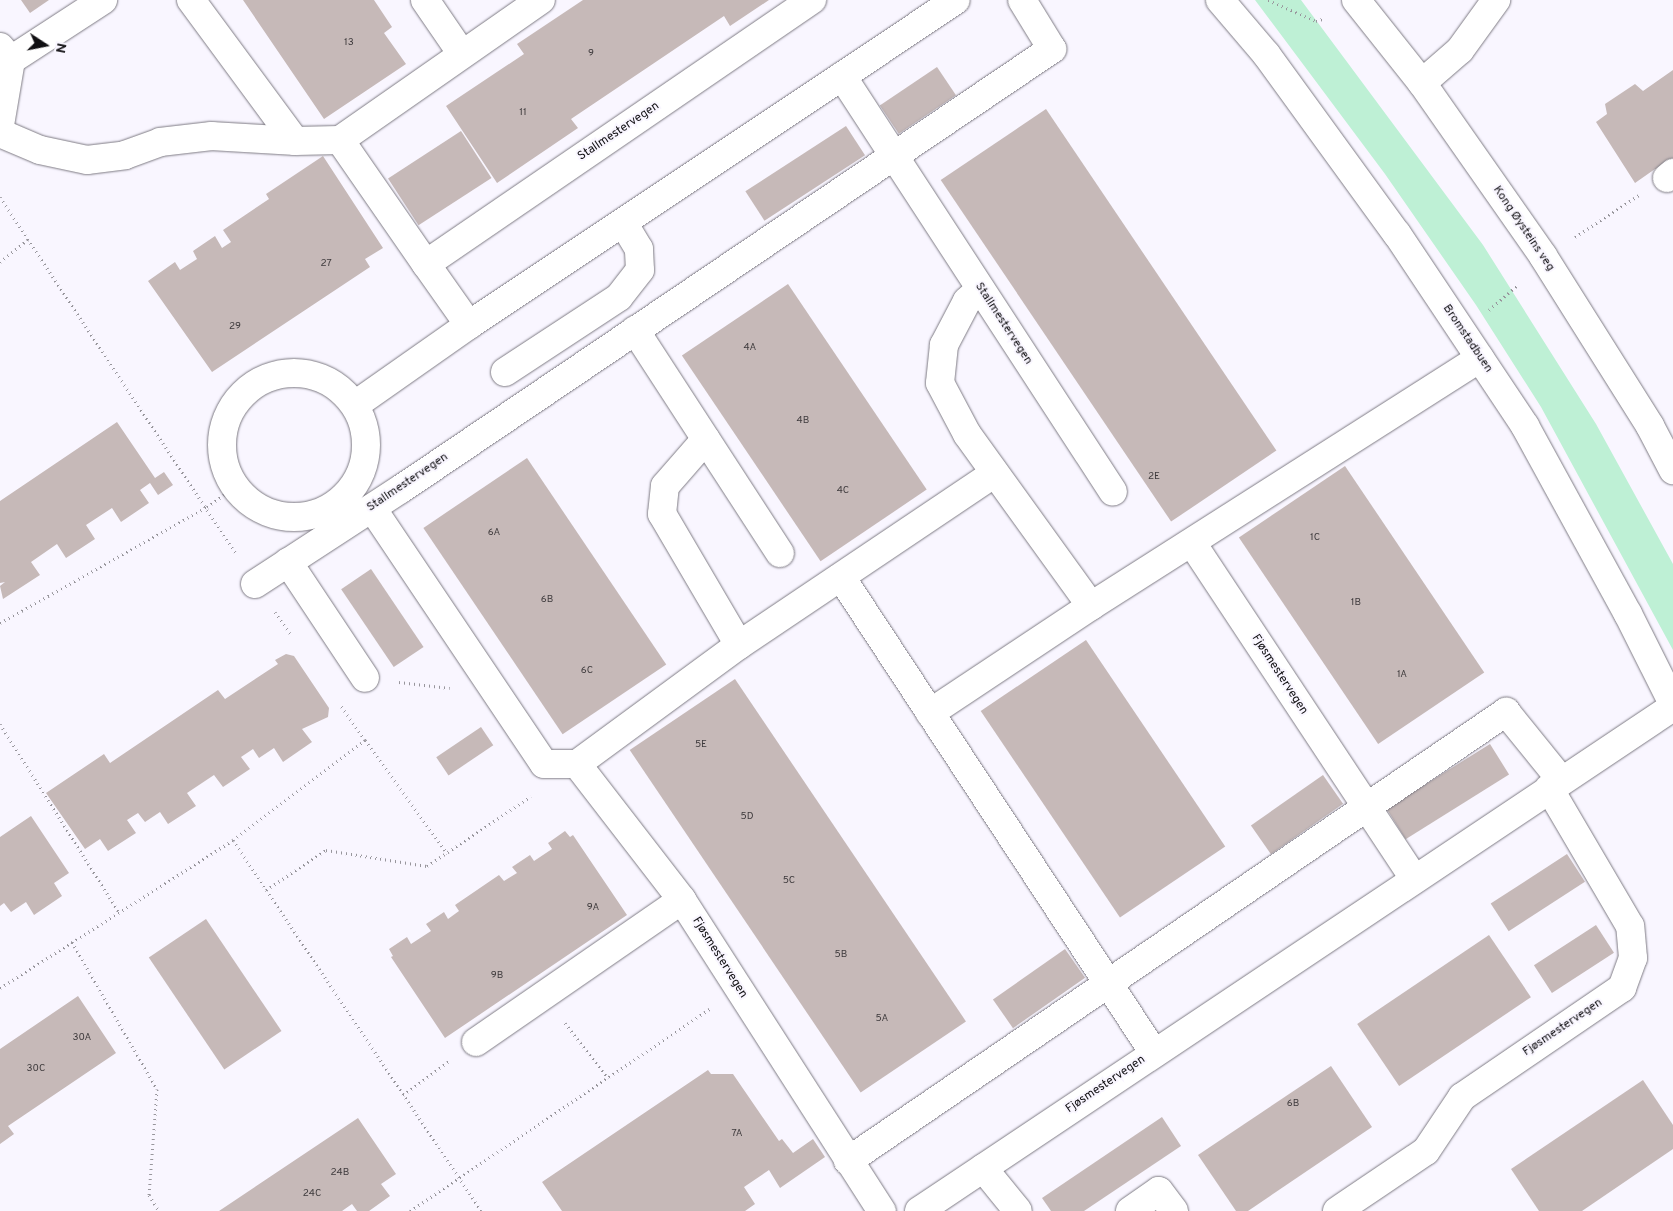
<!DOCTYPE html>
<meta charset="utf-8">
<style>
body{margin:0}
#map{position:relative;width:1673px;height:1211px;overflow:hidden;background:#f9f6ff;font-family:Overpass,sans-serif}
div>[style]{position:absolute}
.green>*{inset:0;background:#bef0d5}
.building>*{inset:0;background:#c6b9b8;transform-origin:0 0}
.path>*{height:3px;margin-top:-1.5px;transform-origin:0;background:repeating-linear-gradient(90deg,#98969c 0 1px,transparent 0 5px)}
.roads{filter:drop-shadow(0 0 1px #7e7b84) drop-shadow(0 0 1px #7e7b84)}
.minor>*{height:28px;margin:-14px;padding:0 14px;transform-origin:14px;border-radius:14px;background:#fff}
.minor>.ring{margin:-14px;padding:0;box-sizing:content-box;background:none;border:28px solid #fff;border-radius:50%}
.major>*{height:28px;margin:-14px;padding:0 14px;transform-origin:14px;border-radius:14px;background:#fff}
span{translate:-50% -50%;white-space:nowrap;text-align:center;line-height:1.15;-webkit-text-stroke:4px #f9f6ff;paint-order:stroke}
.number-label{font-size:10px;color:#3e3a3c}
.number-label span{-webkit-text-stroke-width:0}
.street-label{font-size:12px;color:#100f12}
.north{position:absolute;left:20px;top:20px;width:50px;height:50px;-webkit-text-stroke:4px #f9f6ff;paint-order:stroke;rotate:101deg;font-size:14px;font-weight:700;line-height:20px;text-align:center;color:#100f12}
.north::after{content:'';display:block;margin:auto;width:18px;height:22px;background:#100f12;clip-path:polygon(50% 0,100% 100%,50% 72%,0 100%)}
</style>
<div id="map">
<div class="green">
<div style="clip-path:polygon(1255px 0,1301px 0,1483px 245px,1596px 424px,1673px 564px,1673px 650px,1541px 407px,1476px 305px,1385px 174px)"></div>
</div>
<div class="building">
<div style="clip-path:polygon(21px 0,49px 0,30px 13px)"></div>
<div style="clip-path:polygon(243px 0,374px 0,392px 27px,384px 33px,406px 64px,324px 119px)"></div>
<div style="clip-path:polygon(583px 0,769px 0,730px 26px,724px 16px,571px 119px,578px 128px,497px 183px,446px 106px,524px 54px,517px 44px)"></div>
<div style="left:937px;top:67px;width:34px;height:69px;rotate:56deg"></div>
<div style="clip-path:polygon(1673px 70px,1673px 168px,1660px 177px,1655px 169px,1635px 183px,1596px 122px,1607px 114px,1605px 104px,1635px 84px,1643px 91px)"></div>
<div style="left:1046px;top:109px;width:412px;height:127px;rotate:56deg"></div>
<div style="left:846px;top:126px;width:35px;height:120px;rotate:57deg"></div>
<div style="left:461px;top:131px;width:56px;height:87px;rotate:57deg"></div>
<div style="clip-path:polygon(323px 156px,383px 248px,365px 259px,370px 267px,212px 372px,148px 281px,175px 262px,180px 270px,197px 259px,193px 251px,215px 236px,222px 248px,231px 242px,223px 230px,269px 199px,266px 194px)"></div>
<div style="left:788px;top:284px;width:248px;height:128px;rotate:56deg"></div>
<div style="clip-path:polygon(117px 422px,155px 478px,164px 472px,173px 485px,158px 495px,150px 483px,140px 490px,149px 503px,121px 522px,112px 508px,86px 525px,95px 539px,66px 558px,57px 544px,31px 562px,40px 575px,3px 599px,0 586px,5px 582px,0 583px,0 501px)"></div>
<div style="left:527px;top:458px;width:249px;height:125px;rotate:56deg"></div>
<div style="left:1345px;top:466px;width:249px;height:128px;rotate:56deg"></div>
<div style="left:371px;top:569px;width:94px;height:36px;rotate:56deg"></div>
<div style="left:1086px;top:640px;width:249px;height:127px;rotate:56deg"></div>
<div style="clip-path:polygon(286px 654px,294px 656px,329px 708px,328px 717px,302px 729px,312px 742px,283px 762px,274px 748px,259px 758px,253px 749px,241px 757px,250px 769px,223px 787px,214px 775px,187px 793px,196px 806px,168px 824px,160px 812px,145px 822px,138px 813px,127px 820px,136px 833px,108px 851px,100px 839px,85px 849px,46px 793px,104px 754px,110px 763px,218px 690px,225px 699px,278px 664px,275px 660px)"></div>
<div style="left:735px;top:679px;width:413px;height:127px;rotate:56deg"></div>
<div style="left:481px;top:727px;width:22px;height:54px;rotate:56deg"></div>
<div style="left:1490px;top:744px;width:36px;height:122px;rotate:58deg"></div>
<div style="left:1323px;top:775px;width:35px;height:88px;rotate:55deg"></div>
<div style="clip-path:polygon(31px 816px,69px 873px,54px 883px,62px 896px,34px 915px,26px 902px,11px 912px,4px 903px,0 906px,0 837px)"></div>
<div style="clip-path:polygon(565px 831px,570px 837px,573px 835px,627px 915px,445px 1038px,391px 957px,393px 956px,389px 949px,407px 937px,411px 944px,431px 931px,426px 924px,444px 912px,448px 919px,459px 911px,455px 905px,499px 875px,504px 881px,517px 873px,512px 867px,530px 855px,534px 861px,552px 849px,548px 843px)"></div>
<div style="left:1567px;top:854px;width:33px;height:91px;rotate:57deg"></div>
<div style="left:206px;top:919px;width:135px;height:69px;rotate:56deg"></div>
<div style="left:1596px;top:925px;width:33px;height:74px;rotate:57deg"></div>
<div style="left:1489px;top:935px;width:75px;height:159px;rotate:56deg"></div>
<div style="left:1065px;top:949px;width:35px;height:88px;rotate:55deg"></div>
<div style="clip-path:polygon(78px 996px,116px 1053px,8px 1126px,14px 1134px,0 1144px,0 1049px)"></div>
<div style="clip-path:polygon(1331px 1066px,1372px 1127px,1248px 1211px,1236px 1211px,1198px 1155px)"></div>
<div style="clip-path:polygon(708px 1070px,711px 1074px,733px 1074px,779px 1141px,782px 1139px,793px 1153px,813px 1139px,825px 1157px,780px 1188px,769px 1170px,744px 1187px,755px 1204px,745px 1211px,562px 1211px,542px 1182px)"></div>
<div style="clip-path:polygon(1643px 1080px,1673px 1125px,1673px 1149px,1582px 1211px,1539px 1211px,1511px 1169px)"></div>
<div style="clip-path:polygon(1162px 1117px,1181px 1146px,1084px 1211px,1051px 1211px,1042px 1198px)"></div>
<div style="clip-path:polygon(358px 1118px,396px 1174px,381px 1184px,390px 1196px,369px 1211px,357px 1211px,352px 1204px,342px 1211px,219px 1211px)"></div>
</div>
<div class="path">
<div style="left:1268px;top:0;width:52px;rotate:23.6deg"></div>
<div style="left:1316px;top:21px;width:9px;rotate:-18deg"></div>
<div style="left:0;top:197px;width:429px;rotate:56.5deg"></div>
<div style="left:1575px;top:237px;width:77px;rotate:-33.3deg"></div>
<div style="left:0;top:262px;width:36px;rotate:-39deg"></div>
<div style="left:1489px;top:310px;width:37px;rotate:-41deg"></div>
<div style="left:275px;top:612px;width:29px;rotate:55deg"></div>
<div style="left:0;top:623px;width:237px;rotate:-29.3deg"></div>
<div style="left:207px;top:507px;width:34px;rotate:-36deg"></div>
<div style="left:399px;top:682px;width:51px;rotate:6.7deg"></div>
<div style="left:0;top:724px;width:222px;rotate:57.7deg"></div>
<div style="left:365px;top:740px;width:140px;rotate:54deg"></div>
<div style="left:233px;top:840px;width:446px;rotate:56.2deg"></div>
<div style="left:266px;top:890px;width:72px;rotate:-33.7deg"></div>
<div style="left:326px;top:850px;width:102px;rotate:9deg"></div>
<div style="left:427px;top:866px;width:125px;rotate:-33.9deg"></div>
<div style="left:72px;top:942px;width:170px;rotate:60deg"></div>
<div style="left:157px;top:1089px;width:106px;rotate:94.3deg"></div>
<div style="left:149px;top:1195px;width:19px;rotate:58deg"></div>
<div style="left:0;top:988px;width:276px;rotate:-32.4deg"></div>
<div style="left:233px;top:840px;width:166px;rotate:-37.1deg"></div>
<div style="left:365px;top:740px;width:42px;rotate:-125.2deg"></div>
<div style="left:565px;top:1023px;width:70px;rotate:52deg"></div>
<div style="left:403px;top:1095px;width:57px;rotate:-36.5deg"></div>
<div style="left:410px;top:1211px;width:363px;rotate:-34deg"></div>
</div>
<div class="roads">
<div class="minor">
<div style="left:191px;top:0;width:175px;rotate:53.6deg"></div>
<div style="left:295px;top:141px;width:45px;rotate:-1.3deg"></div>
<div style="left:340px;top:140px;width:245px;rotate:-34.9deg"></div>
<div style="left:425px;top:0;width:65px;rotate:55.6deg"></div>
<div style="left:1220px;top:0;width:71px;rotate:49.6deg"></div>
<div style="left:1266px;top:54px;width:223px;rotate:54deg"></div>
<div style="left:1397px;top:234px;width:231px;rotate:56.3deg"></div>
<div style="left:1525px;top:426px;width:214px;rotate:61.3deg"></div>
<div style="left:1628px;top:614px;width:101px;rotate:63.4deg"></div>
<div style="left:0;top:47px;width:17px;rotate:50deg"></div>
<div style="left:11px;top:60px;width:66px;rotate:99.6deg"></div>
<div style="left:11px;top:60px;width:110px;rotate:-33.1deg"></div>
<div style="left:842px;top:76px;width:496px;rotate:56.9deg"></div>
<div style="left:1422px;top:83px;width:50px;rotate:-41deg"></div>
<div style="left:1460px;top:50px;width:62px;rotate:-54.2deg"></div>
<div style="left:0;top:133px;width:43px;rotate:23deg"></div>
<div style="left:40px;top:150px;width:48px;rotate:12deg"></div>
<div style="left:87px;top:160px;width:38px;rotate:-7deg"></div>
<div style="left:125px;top:155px;width:37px;rotate:-20deg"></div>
<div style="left:160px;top:142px;width:52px;rotate:-6.6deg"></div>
<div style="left:212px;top:136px;width:83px;rotate:3.4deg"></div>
<div style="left:340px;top:140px;width:151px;rotate:55.3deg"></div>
<div style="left:1667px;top:178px;width:8px;rotate:-40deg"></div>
<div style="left:980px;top:289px;width:18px;rotate:137deg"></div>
<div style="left:967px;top:301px;width:50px;rotate:117.6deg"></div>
<div style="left:944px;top:345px;width:38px;rotate:96deg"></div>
<div style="left:940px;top:383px;width:58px;rotate:62.1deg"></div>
<div style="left:967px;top:434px;width:212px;rotate:54.2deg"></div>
<div style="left:469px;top:325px;width:75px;rotate:-125.2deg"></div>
<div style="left:426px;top:264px;width:468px;rotate:-34.4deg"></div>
<div style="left:635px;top:330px;width:266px;rotate:57deg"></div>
<div style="left:505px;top:372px;width:136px;rotate:-33.3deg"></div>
<div style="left:619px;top:297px;width:34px;rotate:-52deg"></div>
<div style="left:640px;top:270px;width:21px;rotate:-93deg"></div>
<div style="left:639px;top:249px;width:31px;rotate:-121deg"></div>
<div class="ring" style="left:222px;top:373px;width:116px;height:116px"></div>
<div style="left:355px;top:405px;width:139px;rotate:-35.1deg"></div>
<div style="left:469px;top:325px;width:585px;rotate:-33.72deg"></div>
<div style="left:372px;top:508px;width:308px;rotate:56.1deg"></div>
<div style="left:544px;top:764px;width:33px"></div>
<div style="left:577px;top:764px;width:201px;rotate:-36.3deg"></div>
<div style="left:739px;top:645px;width:152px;rotate:-120.4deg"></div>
<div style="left:662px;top:514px;width:28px;rotate:-84deg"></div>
<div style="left:665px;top:486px;width:62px;rotate:-48.9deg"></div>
<div style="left:1192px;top:543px;width:403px;rotate:56.5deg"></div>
<div style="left:288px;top:562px;width:139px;rotate:56.4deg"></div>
<div style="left:841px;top:577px;width:570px;rotate:56.67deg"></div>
<div style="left:255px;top:584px;width:174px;rotate:-33.1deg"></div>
<div style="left:401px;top:489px;width:786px;rotate:-34.05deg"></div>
<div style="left:1052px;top:49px;width:57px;rotate:-121.5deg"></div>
<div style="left:739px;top:645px;width:308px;rotate:-33.9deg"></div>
<div style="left:930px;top:713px;width:193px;rotate:-33.6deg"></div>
<div style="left:1091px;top:606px;width:461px;rotate:-32.5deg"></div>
<div style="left:577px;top:764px;width:172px;rotate:52.3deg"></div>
<div style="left:682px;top:900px;width:370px;rotate:57.3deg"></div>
<div style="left:476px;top:1042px;width:250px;rotate:-34.6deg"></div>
<div style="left:848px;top:1161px;width:797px;rotate:-34.31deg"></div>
<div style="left:1506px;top:712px;width:87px;rotate:51deg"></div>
<div style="left:983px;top:1168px;width:55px;rotate:50.9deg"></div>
<div style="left:919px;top:1211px;width:907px;rotate:-33.76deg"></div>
<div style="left:1130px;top:1211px;width:35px;rotate:-35deg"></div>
<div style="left:1159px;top:1191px;width:25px;rotate:53deg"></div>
<div style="left:1337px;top:1211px;width:107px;rotate:-34deg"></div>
<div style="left:1426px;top:1151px;width:65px;rotate:-56.3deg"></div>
<div style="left:1462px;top:1097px;width:194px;rotate:-34.3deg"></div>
<div style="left:1622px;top:988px;width:32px;rotate:-70deg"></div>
<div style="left:1633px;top:958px;width:32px;rotate:-95deg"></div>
<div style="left:1630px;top:926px;width:160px;rotate:-120.4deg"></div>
</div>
<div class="major">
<div style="left:1356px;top:0;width:106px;rotate:51.5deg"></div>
<div style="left:1422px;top:83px;width:211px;rotate:55deg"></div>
<div style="left:1543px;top:256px;width:201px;rotate:57.8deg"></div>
<div style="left:1650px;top:426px;width:50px;rotate:62.4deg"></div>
</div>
</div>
<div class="number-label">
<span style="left:349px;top:43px">13</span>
<span style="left:591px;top:54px">9</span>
<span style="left:523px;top:113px">11</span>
<span style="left:326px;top:264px">27</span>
<span style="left:235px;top:327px">29</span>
<span style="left:750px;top:348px">4A</span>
<span style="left:803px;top:421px">4B</span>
<span style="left:1154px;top:477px">2E</span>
<span style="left:843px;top:491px">4C</span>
<span style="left:494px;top:533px">6A</span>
<span style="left:1315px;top:538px">1C</span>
<span style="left:547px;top:600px">6B</span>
<span style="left:1356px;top:603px">1B</span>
<span style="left:587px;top:671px">6C</span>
<span style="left:1402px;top:675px">1A</span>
<span style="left:701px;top:745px">5E</span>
<span style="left:747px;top:817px">5D</span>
<span style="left:789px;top:881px">5C</span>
<span style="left:593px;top:908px">9A</span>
<span style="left:841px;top:955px">5B</span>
<span style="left:497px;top:976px">9B</span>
<span style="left:882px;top:1019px">5A</span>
<span style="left:82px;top:1038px">30A</span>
<span style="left:36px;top:1069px">30C</span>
<span style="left:1293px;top:1104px">6B</span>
<span style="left:737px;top:1134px">7A</span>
<span style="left:340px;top:1173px">24B</span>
<span style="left:312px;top:1194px">24C</span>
</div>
<div class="street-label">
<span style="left:619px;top:132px;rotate:-34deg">Stallmestervegen</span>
<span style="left:1523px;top:229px;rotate:56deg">Kong Øysteins veg</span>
<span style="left:1003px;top:324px;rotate:57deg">Stallmestervegen</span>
<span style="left:1467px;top:339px;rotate:56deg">Bromstadbuen</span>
<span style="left:408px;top:483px;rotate:-34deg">Stallmestervegen</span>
<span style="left:1279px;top:675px;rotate:57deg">Fjøsmestervegen</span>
<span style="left:719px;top:958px;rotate:58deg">Fjøsmestervegen</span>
<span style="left:1563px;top:1028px;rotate:-34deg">Fjøsmestervegen</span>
<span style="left:1106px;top:1085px;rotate:-34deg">Fjøsmestervegen</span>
</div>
<div class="north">N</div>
</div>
